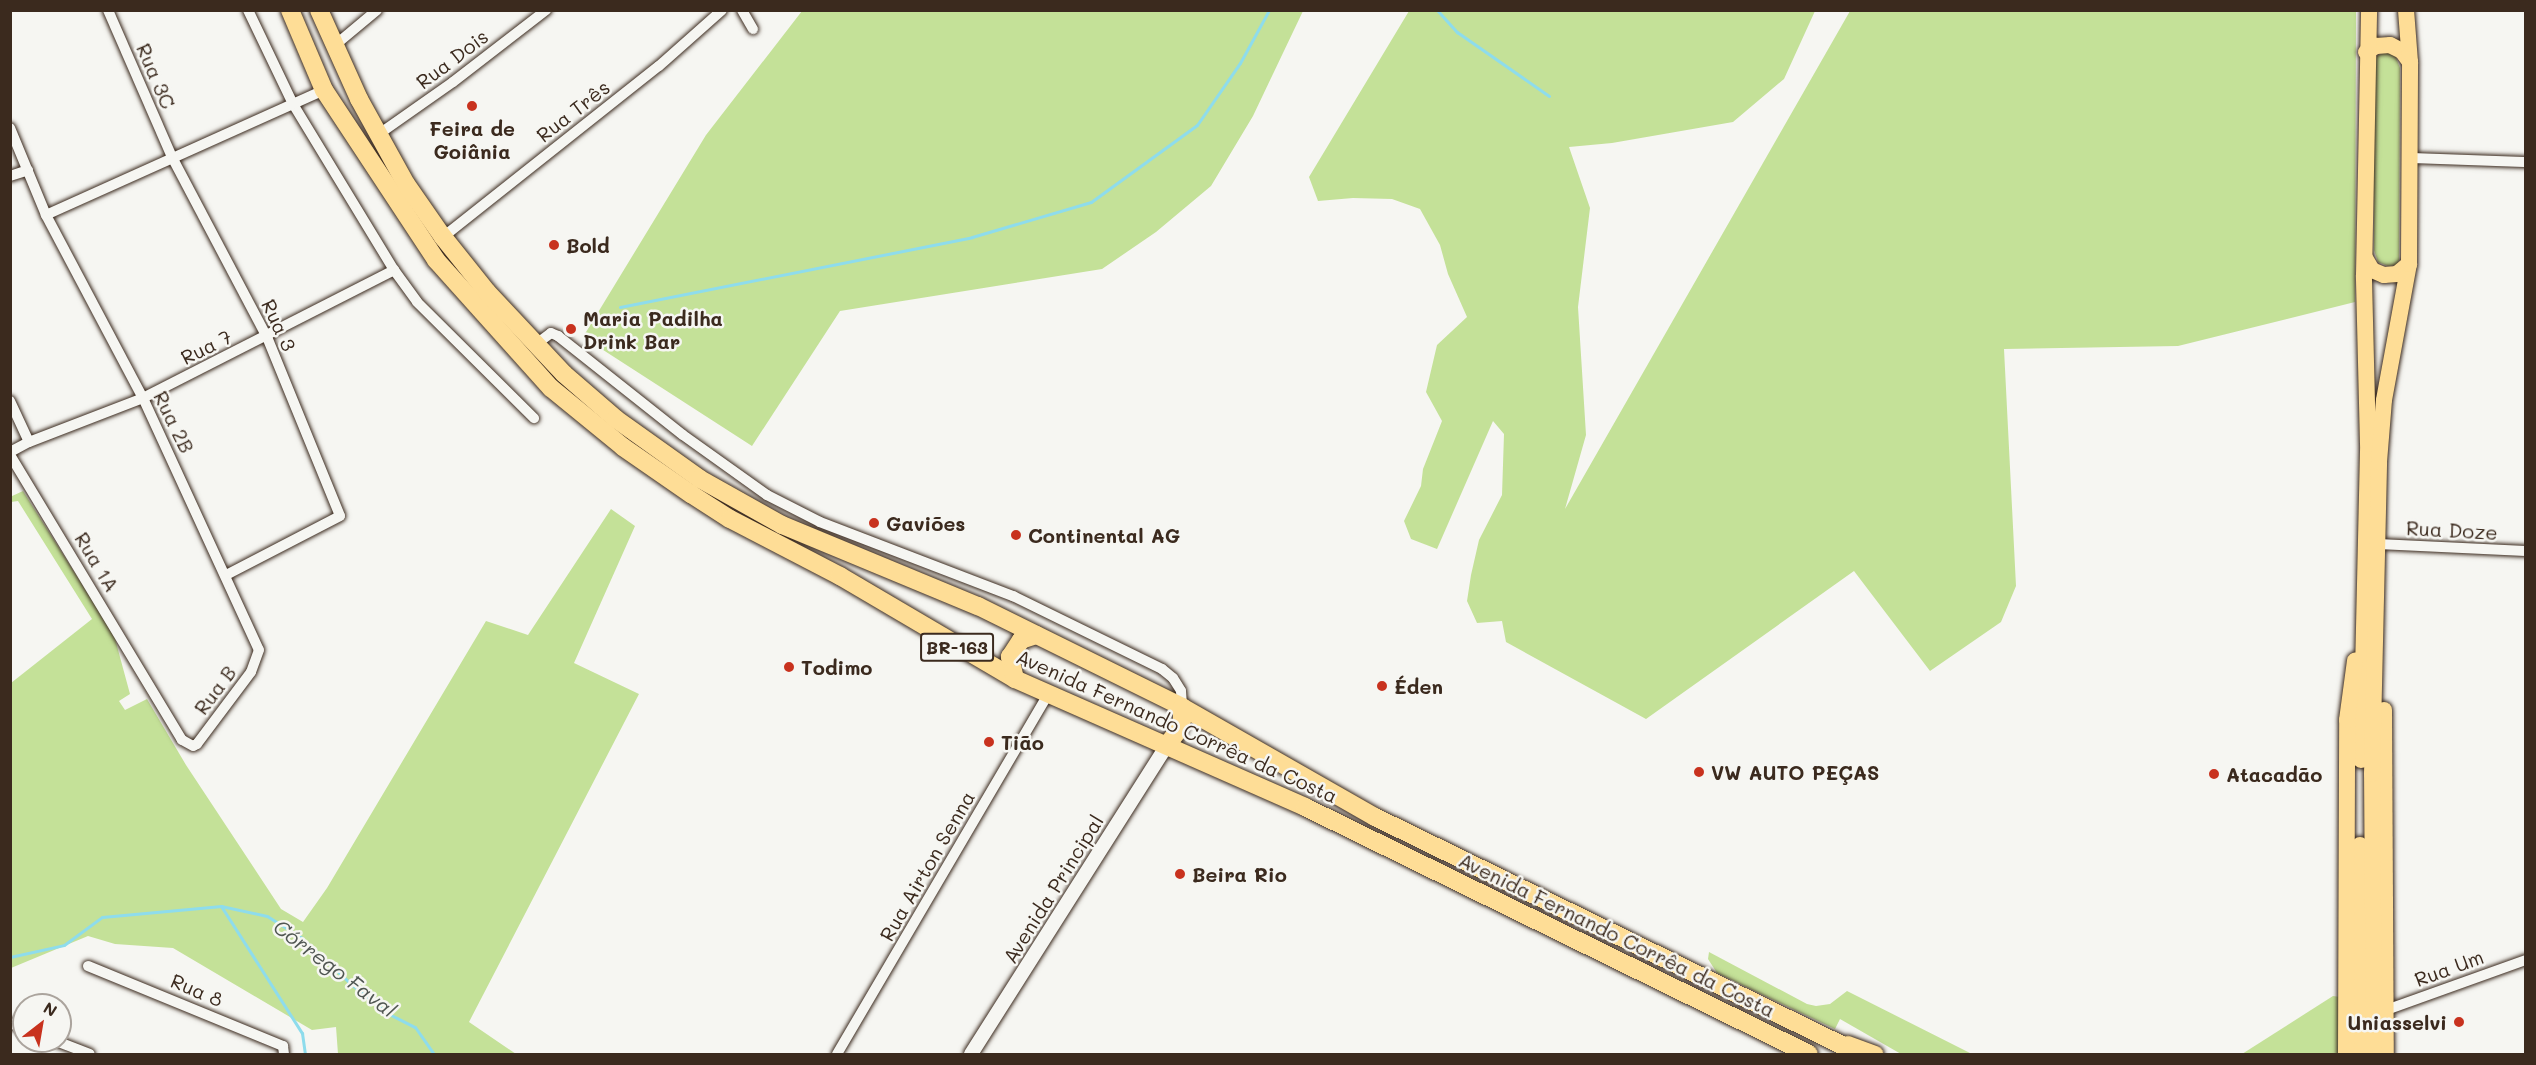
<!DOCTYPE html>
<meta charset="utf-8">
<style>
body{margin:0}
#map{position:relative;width:2536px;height:1065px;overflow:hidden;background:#f6f6f2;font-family:Mali,sans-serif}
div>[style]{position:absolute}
.green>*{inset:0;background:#c4e198}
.stream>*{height:3px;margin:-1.5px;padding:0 1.5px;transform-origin:1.5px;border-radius:1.5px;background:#8edcec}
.roads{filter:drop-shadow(0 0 2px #3b2a1e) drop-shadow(0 0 2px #3b2a1e)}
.minor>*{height:10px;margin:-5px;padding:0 5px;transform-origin:5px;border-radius:5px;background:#f6f6f2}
.tertiary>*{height:14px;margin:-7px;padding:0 7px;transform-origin:7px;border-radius:7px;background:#f6f6f2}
.primary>*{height:16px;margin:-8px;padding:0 8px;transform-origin:8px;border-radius:8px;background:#fedd96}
.trunk>*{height:18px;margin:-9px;padding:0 9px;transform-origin:9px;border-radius:9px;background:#fedd96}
.dots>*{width:16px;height:16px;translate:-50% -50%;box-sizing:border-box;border:3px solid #f6f6f2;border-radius:50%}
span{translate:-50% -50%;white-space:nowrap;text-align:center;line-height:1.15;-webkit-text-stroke:5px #f6f6f2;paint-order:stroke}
.shield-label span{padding:2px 4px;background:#f6f6f2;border:2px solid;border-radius:4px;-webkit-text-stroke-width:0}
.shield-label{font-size:18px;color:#3b2a1e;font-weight:700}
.street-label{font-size:20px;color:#3b2a1e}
.poi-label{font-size:20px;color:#3b2a1e;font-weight:700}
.left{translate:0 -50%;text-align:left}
.right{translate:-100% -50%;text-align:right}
.water-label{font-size:21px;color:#505652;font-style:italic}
.frame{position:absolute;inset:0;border:12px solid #3b2a1e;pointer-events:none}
.north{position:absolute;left:12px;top:993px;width:60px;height:60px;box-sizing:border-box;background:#f6f6f2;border:2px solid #aba49d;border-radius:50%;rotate:31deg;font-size:16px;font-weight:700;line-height:24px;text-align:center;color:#3b2a1e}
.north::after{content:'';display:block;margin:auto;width:21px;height:27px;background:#c8321e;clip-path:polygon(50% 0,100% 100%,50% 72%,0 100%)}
</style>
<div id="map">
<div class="green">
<div style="clip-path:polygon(802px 11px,802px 10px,1303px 11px,1253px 116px,1211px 186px,1156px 232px,1102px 269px,840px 311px,752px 446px,583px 337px,706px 135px)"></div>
<div style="clip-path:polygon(1409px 11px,1815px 11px,1784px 79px,1733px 122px,1612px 143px,1569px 147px,1590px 208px,1578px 307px,1586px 435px,1565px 509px,1850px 11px,2356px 11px,2355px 302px,2178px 346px,2004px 349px,2016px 586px,2001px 622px,1930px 671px,1854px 571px,1646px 719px,1506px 642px,1502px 621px,1477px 623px,1467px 601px,1471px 575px,1479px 540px,1502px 495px,1504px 434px,1493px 421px,1437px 549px,1411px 539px,1404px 521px,1421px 486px,1423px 469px,1442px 421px,1426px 392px,1437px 345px,1467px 317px,1448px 274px,1440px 245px,1420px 209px,1392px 199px,1353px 198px,1318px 201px,1309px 177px)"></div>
<div style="clip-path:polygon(2386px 52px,2395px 55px,2400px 68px,2399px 260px,2397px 265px,2388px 266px,2378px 262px,2374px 250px,2374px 64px,2377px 56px)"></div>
<div style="clip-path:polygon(23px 491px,114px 635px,130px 694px,119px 701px,125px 710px,147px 699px,186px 765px,281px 909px,303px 922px,327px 888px,486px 621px,528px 635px,611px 509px,635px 526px,574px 663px,639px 694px,469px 1022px,516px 1054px,338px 1054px,336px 1027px,312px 1030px,173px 948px,115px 944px,88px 936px,11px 968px,11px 683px,92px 619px,18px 501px,11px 502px,10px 497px)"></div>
<div style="clip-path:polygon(1709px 952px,1807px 1004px,1816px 1006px,1830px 1004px,1847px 991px,1972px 1054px,1901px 1054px,1840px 1019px,1835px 1029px,1717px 973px,1708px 959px)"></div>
<div style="clip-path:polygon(2333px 996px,2340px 997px,2339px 1054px,2242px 1054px)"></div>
</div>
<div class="stream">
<div style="left:1437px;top:10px;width:30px;rotate:48deg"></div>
<div style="left:1457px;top:32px;width:112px;rotate:34.8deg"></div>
<div style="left:620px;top:307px;width:359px;rotate:-11.2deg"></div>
<div style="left:972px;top:237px;width:124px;rotate:-16.4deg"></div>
<div style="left:1091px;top:202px;width:131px;rotate:-36deg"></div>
<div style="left:1197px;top:125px;width:75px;rotate:-55.3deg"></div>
<div style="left:1240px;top:63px;width:60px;rotate:-61.3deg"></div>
<div style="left:221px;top:906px;width:151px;rotate:57.5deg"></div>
<div style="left:302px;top:1033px;width:21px;rotate:82deg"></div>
<div style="left:10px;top:957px;width:55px;rotate:-12.5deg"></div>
<div style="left:64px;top:945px;width:47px;rotate:-36.4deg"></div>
<div style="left:102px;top:917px;width:120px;rotate:-5.3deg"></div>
<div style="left:221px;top:906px;width:47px;rotate:12.3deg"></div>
<div style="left:267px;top:916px;width:41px;rotate:32.2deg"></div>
<div style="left:302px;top:938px;width:67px;rotate:43.2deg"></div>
<div style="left:351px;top:984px;width:48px;rotate:38.3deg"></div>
<div style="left:389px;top:1014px;width:29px;rotate:27deg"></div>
<div style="left:415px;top:1027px;width:33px;rotate:55deg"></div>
</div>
<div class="roads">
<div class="minor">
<div style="left:108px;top:10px;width:160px;rotate:66.5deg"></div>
<div style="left:172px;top:157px;width:204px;rotate:62.2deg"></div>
<div style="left:267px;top:337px;width:193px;rotate:67.8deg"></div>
<div style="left:340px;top:516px;width:128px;rotate:152.6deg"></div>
<div style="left:248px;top:10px;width:104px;rotate:64.4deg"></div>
<div style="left:293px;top:104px;width:194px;rotate:58.7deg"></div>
<div style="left:394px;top:270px;width:39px;rotate:54deg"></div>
<div style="left:417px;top:302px;width:165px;rotate:44.8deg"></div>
<div style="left:742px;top:10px;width:22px;rotate:60deg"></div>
<div style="left:334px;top:46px;width:56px;rotate:-39.9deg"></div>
<div style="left:10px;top:128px;width:94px;rotate:67.5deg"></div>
<div style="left:46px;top:215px;width:207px;rotate:62.1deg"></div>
<div style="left:143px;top:398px;width:277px;rotate:65.3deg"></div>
<div style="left:259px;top:650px;width:23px;rotate:110deg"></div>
<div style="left:251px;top:672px;width:90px;rotate:126.9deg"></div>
<div style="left:197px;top:744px;width:4px;rotate:153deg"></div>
<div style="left:193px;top:746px;width:13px;rotate:-151deg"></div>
<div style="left:182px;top:740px;width:333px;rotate:-121.1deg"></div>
<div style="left:379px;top:134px;width:90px;rotate:-35.1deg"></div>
<div style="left:453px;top:82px;width:118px;rotate:-37.7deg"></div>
<div style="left:2410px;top:158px;width:116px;rotate:2deg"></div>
<div style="left:10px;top:176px;width:19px;rotate:-18deg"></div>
<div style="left:46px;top:215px;width:305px;rotate:-24.2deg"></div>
<div style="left:443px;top:237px;width:275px;rotate:-38.4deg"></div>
<div style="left:659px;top:66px;width:84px;rotate:-41.6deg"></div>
<div style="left:535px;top:345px;width:20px;rotate:-37deg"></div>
<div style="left:551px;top:333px;width:8px;rotate:23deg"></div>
<div style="left:558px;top:336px;width:159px;rotate:38.4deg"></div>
<div style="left:683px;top:435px;width:103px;rotate:35.5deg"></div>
<div style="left:767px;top:495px;width:59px;rotate:27deg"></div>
<div style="left:820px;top:522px;width:207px;rotate:21deg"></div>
<div style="left:1013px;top:596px;width:166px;rotate:26.1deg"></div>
<div style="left:1162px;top:669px;width:14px;rotate:39deg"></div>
<div style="left:1173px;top:678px;width:15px;rotate:58deg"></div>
<div style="left:1181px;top:691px;width:16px;rotate:86deg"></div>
<div style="left:10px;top:401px;width:45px;rotate:65.1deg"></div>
<div style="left:10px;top:452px;width:21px;rotate:-28deg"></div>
<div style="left:29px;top:442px;width:122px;rotate:-21.1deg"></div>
<div style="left:143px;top:398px;width:282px;rotate:-27deg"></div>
<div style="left:2378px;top:544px;width:148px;rotate:2.7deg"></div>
<div style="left:88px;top:966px;width:211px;rotate:22.3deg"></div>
<div style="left:283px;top:1046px;width:8px;rotate:83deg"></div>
<div style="left:2386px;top:1010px;width:149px;rotate:-19.7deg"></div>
<div style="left:10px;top:1023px;width:15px;rotate:23deg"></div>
<div style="left:56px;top:1041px;width:36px;rotate:21deg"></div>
<div style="left:837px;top:1054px;width:416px;rotate:-59.6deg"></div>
</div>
<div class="tertiary">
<div style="left:971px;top:1054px;width:366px;rotate:-57.6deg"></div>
</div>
<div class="primary">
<div style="left:2366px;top:52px;width:12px;rotate:-31deg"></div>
<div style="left:2376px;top:46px;width:14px;rotate:-4deg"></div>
<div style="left:2390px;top:45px;width:13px;rotate:27deg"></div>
<div style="left:2402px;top:51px;width:14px;rotate:54deg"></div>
<div style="left:2365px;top:258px;width:14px;rotate:60deg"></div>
<div style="left:2372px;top:270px;width:13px;rotate:23deg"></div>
<div style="left:2384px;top:275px;width:13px;rotate:-4deg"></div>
<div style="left:2397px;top:274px;width:16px;rotate:-40deg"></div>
<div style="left:2384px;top:710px;width:344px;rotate:89.7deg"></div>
<div style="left:2361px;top:760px;width:316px;rotate:-88.7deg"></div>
<div style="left:2368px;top:444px;width:169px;rotate:-91.4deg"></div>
<div style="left:2364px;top:275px;width:265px;rotate:-88.9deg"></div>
<div style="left:2360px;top:845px;width:209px;rotate:89.7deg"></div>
<div style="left:1848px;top:1044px;width:29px;rotate:20deg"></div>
<div style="left:2346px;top:1054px;width:334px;rotate:-89.8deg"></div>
<div style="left:2347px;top:720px;width:60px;rotate:-82.3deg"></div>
<div style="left:2374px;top:1054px;width:280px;rotate:-90.4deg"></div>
<div style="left:2372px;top:774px;width:312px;rotate:-88.7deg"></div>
<div style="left:2379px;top:462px;width:62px;rotate:-85.4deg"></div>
<div style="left:2384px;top:400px;width:138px;rotate:-79.6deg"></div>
<div style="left:2409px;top:264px;width:202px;rotate:-89.7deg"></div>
<div style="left:2410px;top:62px;width:52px;rotate:-94.4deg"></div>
</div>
<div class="trunk">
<div style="left:290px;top:10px;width:87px;rotate:67deg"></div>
<div style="left:324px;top:90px;width:204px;rotate:56.6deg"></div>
<div style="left:436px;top:260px;width:172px;rotate:48.1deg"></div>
<div style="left:551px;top:388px;width:93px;rotate:39.3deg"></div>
<div style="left:623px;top:447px;width:83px;rotate:34.7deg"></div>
<div style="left:691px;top:494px;width:46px;rotate:32.7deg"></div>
<div style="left:730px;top:519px;width:124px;rotate:27.4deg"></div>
<div style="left:840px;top:576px;width:203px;rotate:30.5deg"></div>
<div style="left:1015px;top:679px;width:317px;rotate:23.8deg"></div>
<div style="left:1305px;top:807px;width:561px;rotate:26.11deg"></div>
<div style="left:319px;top:10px;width:98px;rotate:65.8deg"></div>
<div style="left:359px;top:99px;width:97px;rotate:61.1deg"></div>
<div style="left:406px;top:184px;width:65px;rotate:55.1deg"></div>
<div style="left:443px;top:237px;width:70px;rotate:51.3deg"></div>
<div style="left:487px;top:292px;width:112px;rotate:46.8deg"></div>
<div style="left:564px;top:374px;width:69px;rotate:40.9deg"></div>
<div style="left:616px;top:419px;width:103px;rotate:35.5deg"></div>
<div style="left:700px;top:479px;width:94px;rotate:29.3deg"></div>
<div style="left:782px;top:525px;width:212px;rotate:22.5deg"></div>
<div style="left:978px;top:606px;width:228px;rotate:26.3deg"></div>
<div style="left:1182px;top:707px;width:222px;rotate:29.7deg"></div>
<div style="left:1375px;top:817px;width:540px;rotate:26.04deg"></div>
<div style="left:1015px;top:679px;width:23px;rotate:-103deg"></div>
<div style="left:1010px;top:657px;width:20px;rotate:-57deg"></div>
<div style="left:1021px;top:640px;width:16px;rotate:-18deg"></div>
<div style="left:1167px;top:745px;width:18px;rotate:-52deg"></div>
<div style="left:1178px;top:731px;width:12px;rotate:-70deg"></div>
<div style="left:1182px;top:720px;width:13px;rotate:-90deg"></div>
</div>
</div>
<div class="dots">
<div style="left:472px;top:106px;background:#c8321e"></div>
<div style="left:554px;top:245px;background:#c8321e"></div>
<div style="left:571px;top:329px;background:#c8321e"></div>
<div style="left:874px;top:523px;background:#c8321e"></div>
<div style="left:1016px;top:535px;background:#c8321e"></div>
<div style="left:789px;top:667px;background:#c8321e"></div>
<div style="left:1382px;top:686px;background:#c8321e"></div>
<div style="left:989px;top:742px;background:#c8321e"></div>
<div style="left:1699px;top:772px;background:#c8321e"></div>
<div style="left:2214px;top:774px;background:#c8321e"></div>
<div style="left:1180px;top:874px;background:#c8321e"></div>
<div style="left:2459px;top:1022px;background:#c8321e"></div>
</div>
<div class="shield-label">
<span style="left:957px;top:647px">BR-163</span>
</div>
<div class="street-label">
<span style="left:452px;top:59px;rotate:-37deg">Rua Dois</span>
<span style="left:156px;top:76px;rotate:67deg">Rua 3C</span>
<span style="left:573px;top:111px;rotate:-38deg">Rua Três</span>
<span style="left:279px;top:325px;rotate:65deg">Rua 3</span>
<span style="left:206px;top:347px;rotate:-26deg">Rua 7</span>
<span style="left:174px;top:422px;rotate:64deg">Rua 2B</span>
<span style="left:2452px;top:530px;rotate:3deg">Rua Doze</span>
<span style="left:97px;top:562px;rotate:59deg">Rua 1A</span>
<span style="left:215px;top:690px;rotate:-53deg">Rua B</span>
<span style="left:1177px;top:726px;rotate:24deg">Avenida Fernando Corrêa da Costa</span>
<span style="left:927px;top:866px;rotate:-60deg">Rua Airton Senna</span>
<span style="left:1053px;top:889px;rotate:-58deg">Avenida Principal</span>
<span style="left:1617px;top:935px;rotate:26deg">Avenida Fernando Corrêa da Costa</span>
<span style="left:2449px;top:968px;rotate:-20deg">Rua Um</span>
<span style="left:197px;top:990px;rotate:23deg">Rua 8</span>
</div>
<div class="poi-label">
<span style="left:472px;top:140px">Feira de<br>Goiânia</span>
<span class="left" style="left:566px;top:245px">Bold</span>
<span class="left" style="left:583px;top:330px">Maria Padilha<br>Drink Bar</span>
<span class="left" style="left:886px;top:523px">Gaviões</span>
<span class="left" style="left:1028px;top:535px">Continental AG</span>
<span class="left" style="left:801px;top:667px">Todimo</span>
<span class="left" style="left:1394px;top:686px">Éden</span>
<span class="left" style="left:1001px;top:742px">Tião</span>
<span class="left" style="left:1711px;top:772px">VW AUTO PEÇAS</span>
<span class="left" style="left:2226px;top:774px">Atacadão</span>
<span class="left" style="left:1192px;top:874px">Beira Rio</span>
<span class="right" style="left:2447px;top:1022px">Uniasselvi</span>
</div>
<div class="water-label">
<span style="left:335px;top:968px;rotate:37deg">Córrego Faval</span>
</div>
<div class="frame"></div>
<div class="north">N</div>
</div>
